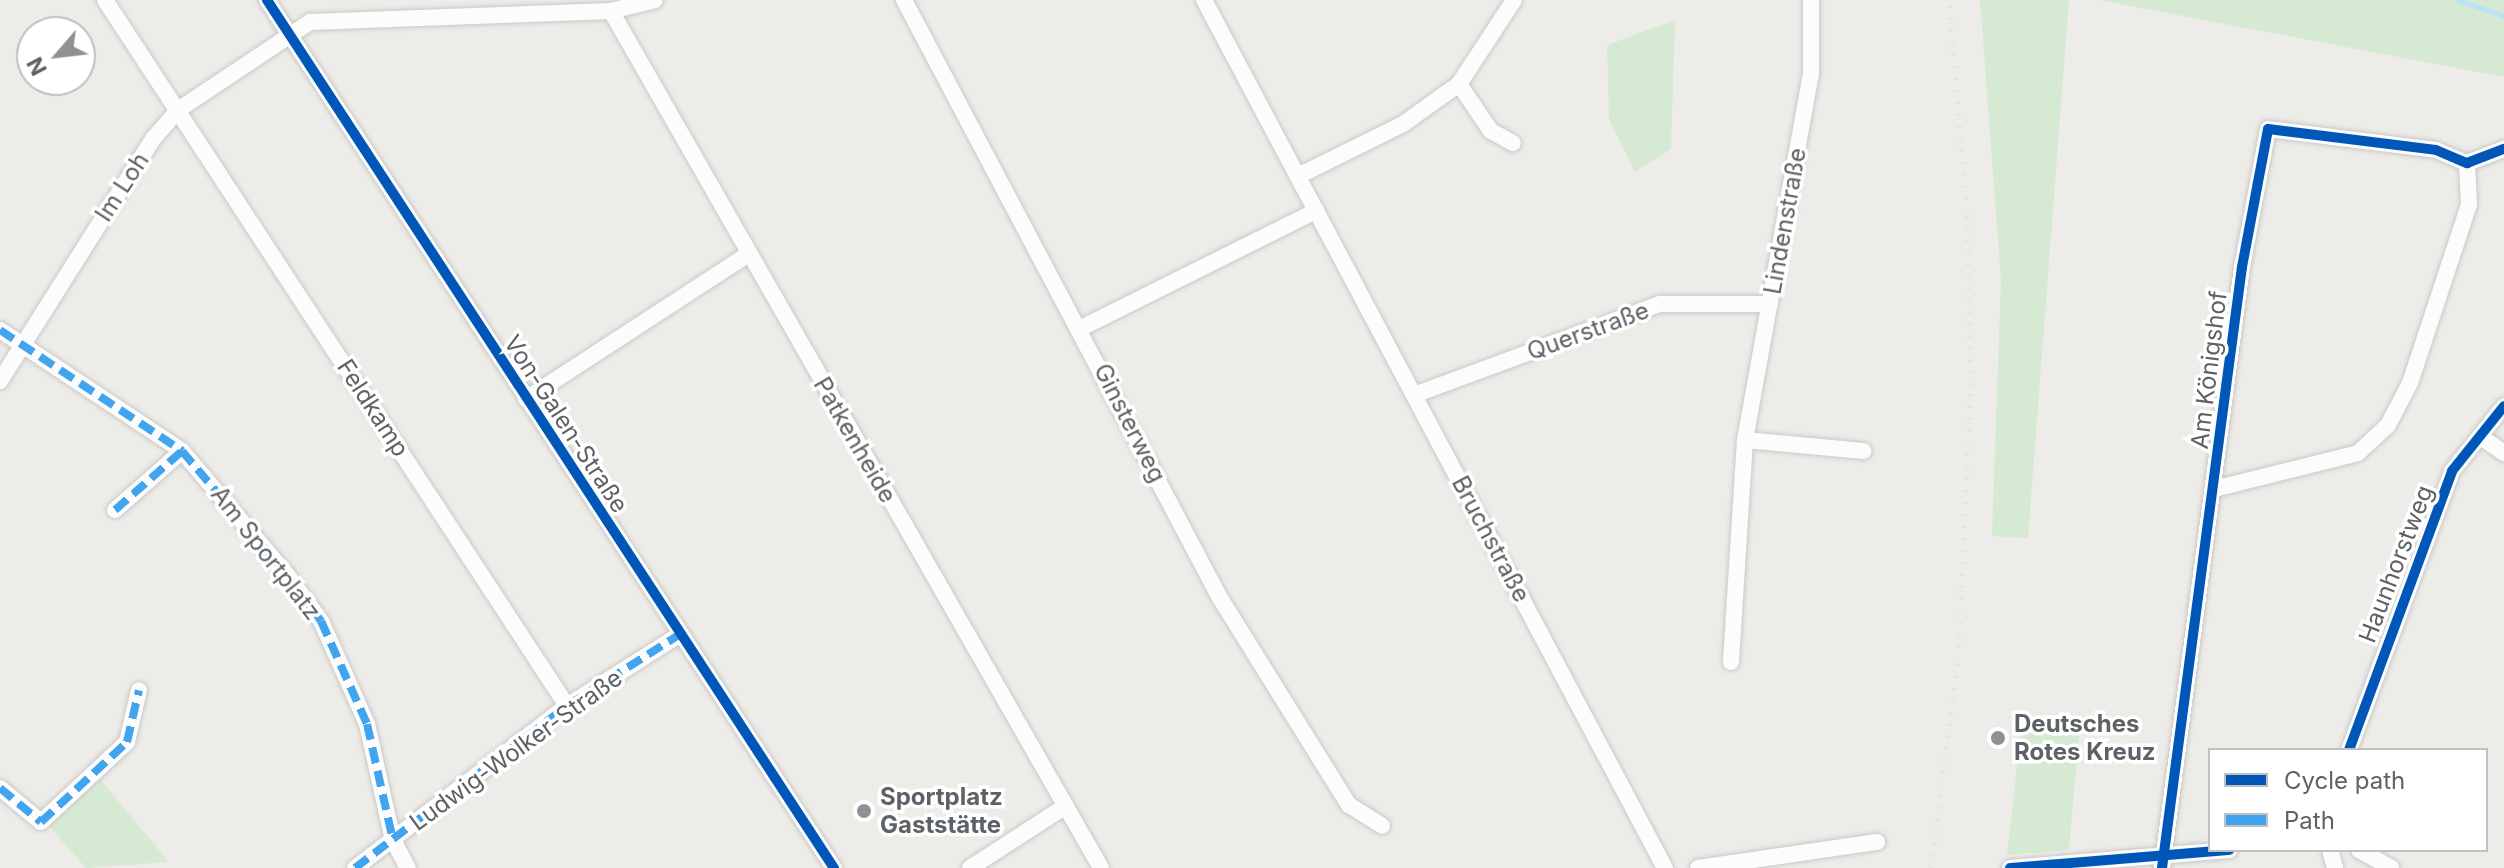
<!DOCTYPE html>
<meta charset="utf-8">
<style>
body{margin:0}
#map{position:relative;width:2504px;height:868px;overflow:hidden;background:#edece8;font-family:Inter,sans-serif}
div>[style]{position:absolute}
.green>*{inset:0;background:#d6ead3}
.stream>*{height:5px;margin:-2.5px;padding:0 2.5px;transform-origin:2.5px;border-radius:2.5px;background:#bce2f8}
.roads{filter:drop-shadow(0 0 2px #c9c9c9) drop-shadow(0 0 2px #c9c9c9)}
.minor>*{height:16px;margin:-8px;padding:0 8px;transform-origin:8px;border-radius:8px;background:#fcfcfc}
.rail>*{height:5px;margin-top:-2.5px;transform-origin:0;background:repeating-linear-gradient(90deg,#e4e4e4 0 2px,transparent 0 12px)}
.quiet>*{height:8px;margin-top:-4px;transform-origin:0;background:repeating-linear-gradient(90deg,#40a5ee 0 16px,transparent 0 24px)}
.cycleway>*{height:10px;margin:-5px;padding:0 5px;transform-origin:5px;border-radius:5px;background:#0057b8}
.dots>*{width:22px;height:22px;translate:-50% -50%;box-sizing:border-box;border:4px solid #fff;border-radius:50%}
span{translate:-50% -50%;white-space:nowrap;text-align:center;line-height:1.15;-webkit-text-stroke:7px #fff;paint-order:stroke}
.street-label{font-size:24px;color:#5d6267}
.poi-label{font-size:24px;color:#5d6267;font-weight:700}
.left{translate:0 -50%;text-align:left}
.legend{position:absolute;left:2208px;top:748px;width:280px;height:104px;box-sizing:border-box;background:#fff;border:2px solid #bec0c2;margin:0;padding:10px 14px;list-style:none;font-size:24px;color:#5d6267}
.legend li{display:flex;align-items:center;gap:16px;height:40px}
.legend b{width:40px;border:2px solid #bec0c2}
.north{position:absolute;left:16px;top:16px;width:80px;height:80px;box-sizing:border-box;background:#fff;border:2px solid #bec0c2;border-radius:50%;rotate:242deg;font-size:22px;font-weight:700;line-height:32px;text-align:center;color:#5d6267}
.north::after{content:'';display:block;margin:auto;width:28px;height:36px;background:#8f9294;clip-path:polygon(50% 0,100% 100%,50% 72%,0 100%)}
</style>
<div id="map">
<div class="green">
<div style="clip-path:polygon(1980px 0,2069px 0,2028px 538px,1992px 536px,2001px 281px)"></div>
<div style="clip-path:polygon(2099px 0,2504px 0,2504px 77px)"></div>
<div style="clip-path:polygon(1675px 20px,1671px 149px,1635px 172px,1609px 120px,1607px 45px)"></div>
<div style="clip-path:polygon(2022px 721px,2080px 723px,2069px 850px,2007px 855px)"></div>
<div style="clip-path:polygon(99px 778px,169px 862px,86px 868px,47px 824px)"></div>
</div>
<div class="stream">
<div style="left:2458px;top:0;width:49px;rotate:19.2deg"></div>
</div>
<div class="roads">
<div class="minor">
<div style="left:105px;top:0;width:844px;rotate:56.8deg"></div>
<div style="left:267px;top:0;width:1037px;rotate:56.85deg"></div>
<div style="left:904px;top:0;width:676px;rotate:62.15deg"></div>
<div style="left:1220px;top:598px;width:244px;rotate:58.1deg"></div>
<div style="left:1349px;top:805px;width:39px;rotate:32deg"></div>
<div style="left:1204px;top:0;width:983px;rotate:62.03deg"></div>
<div style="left:611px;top:11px;width:987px;rotate:60.24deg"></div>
<div style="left:1459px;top:84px;width:57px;rotate:55.8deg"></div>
<div style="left:1491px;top:131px;width:25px;rotate:29deg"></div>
<div style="left:1298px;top:176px;width:117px;rotate:-26.3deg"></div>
<div style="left:1403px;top:124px;width:69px;rotate:-35.5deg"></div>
<div style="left:1459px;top:84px;width:100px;rotate:-56.8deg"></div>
<div style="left:1081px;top:328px;width:263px;rotate:-26.5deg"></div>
<div style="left:0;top:330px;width:219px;rotate:33.6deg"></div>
<div style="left:182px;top:451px;width:164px;rotate:49.7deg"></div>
<div style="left:288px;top:576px;width:56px;rotate:53.7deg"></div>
<div style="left:321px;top:621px;width:113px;rotate:65.9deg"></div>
<div style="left:367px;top:724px;width:119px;rotate:77.4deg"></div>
<div style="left:393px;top:840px;width:32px;rotate:62deg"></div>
<div style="left:0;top:381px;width:286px;rotate:-57.7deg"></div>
<div style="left:153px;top:139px;width:38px;rotate:-49deg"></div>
<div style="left:178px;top:110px;width:159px;rotate:-33.7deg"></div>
<div style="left:310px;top:22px;width:301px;rotate:-2.1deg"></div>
<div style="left:611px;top:11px;width:45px;rotate:-14deg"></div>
<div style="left:1414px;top:395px;width:262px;rotate:-20.3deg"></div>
<div style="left:1660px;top:304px;width:110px"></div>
<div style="left:526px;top:399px;width:264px;rotate:-33.1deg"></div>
<div style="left:2481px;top:437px;width:28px;rotate:35deg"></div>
<div style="left:1745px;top:440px;width:119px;rotate:5.3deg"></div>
<div style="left:2214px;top:489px;width:148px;rotate:-14deg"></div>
<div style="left:2358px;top:453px;width:41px;rotate:-43deg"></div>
<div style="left:2388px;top:425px;width:47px;rotate:-62.4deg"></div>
<div style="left:2410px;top:383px;width:188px;rotate:-71.7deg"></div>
<div style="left:2469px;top:205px;width:42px;rotate:-92.7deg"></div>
<div style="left:115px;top:510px;width:89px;rotate:-41.4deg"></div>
<div style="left:1731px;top:662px;width:222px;rotate:-86.4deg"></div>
<div style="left:1745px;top:440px;width:371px;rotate:-79.8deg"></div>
<div style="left:1811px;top:75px;width:75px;rotate:-90deg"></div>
<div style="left:2349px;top:750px;width:297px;rotate:-69.7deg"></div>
<div style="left:2452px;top:471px;width:83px;rotate:-51.3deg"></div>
<div style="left:0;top:788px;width:53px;rotate:39.7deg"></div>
<div style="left:41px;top:822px;width:117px;rotate:-42.9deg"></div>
<div style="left:127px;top:742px;width:53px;rotate:-77deg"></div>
<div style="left:2330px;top:850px;width:19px;rotate:74deg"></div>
<div style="left:2359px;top:850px;width:37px;rotate:29deg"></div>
<div style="left:355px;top:868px;width:267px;rotate:-37.4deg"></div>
<div style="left:567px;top:706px;width:133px;rotate:-32.4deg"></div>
<div style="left:970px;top:868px;width:114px;rotate:-32.9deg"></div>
<div style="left:1698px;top:868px;width:181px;rotate:-8.3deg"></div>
<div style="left:2010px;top:868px;width:220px;rotate:-4.7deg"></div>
<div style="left:2162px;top:868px;width:606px;rotate:-82.42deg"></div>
<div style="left:2242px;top:267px;width:140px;rotate:-79.3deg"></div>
<div style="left:2268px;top:129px;width:169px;rotate:7.1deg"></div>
<div style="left:2436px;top:150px;width:34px;rotate:23deg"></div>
<div style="left:2467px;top:163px;width:40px;rotate:-21deg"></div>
</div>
</div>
<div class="rail">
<div style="left:1931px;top:868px;width:211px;rotate:-82.6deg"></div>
<div style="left:1958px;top:659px;width:274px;rotate:-87.3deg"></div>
<div style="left:1971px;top:385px;width:174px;rotate:-91.3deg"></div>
<div style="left:1967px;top:211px;width:212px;rotate:-94.9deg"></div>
</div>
<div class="quiet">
<div style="left:0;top:330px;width:219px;rotate:33.6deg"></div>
<div style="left:182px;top:451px;width:164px;rotate:49.7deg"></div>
<div style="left:288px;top:576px;width:56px;rotate:53.7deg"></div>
<div style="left:321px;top:621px;width:113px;rotate:65.9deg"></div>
<div style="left:367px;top:724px;width:119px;rotate:77.4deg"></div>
<div style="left:115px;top:510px;width:89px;rotate:-41.4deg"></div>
<div style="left:0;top:788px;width:53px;rotate:39.7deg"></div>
<div style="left:41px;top:822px;width:117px;rotate:-42.9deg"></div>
<div style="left:127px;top:742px;width:53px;rotate:-77deg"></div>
<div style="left:355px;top:868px;width:267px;rotate:-37.4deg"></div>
<div style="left:567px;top:706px;width:133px;rotate:-32.4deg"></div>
</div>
<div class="cycleway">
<div style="left:267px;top:0;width:1037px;rotate:56.85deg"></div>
<div style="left:2349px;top:750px;width:297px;rotate:-69.7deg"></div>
<div style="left:2452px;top:471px;width:83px;rotate:-51.3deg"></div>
<div style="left:2010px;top:868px;width:220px;rotate:-4.7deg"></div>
<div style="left:2162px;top:868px;width:606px;rotate:-82.42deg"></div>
<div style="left:2242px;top:267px;width:140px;rotate:-79.3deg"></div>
<div style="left:2268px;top:129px;width:169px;rotate:7.1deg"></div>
<div style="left:2436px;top:150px;width:34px;rotate:23deg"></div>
<div style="left:2467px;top:163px;width:40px;rotate:-21deg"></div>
</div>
<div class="dots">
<div style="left:1998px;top:738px;background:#8f9294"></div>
<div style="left:864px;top:811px;background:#8f9294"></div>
</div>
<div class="street-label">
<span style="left:122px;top:187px;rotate:-57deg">Im Loh</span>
<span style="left:1785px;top:221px;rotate:-80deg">Lindenstraße</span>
<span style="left:1588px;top:331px;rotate:-20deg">Querstraße</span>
<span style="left:2209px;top:370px;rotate:-83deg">Am Königshof</span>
<span style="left:373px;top:408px;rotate:57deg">Feldkamp</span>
<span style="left:1130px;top:423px;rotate:63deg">Ginsterweg</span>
<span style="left:566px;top:424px;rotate:57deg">Von-Galen-Straße</span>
<span style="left:855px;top:440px;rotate:60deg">Patkenheide</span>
<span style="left:1491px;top:539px;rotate:62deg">Bruchstraße</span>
<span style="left:266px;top:553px;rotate:52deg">Am Sportplatz</span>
<span style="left:2396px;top:564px;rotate:-69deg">Haunhorstweg</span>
<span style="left:516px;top:750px;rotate:-36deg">Ludwig-Wolker-Straße</span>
</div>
<div class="poi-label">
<span class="left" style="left:2014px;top:738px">Deutsches<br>Rotes Kreuz</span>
<span class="left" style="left:880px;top:811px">Sportplatz<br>Gaststätte</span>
</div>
<ul class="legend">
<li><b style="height:10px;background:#0057b8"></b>Cycle path</li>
<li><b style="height:10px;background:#40a5ee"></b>Path</li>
</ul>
<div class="north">N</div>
</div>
